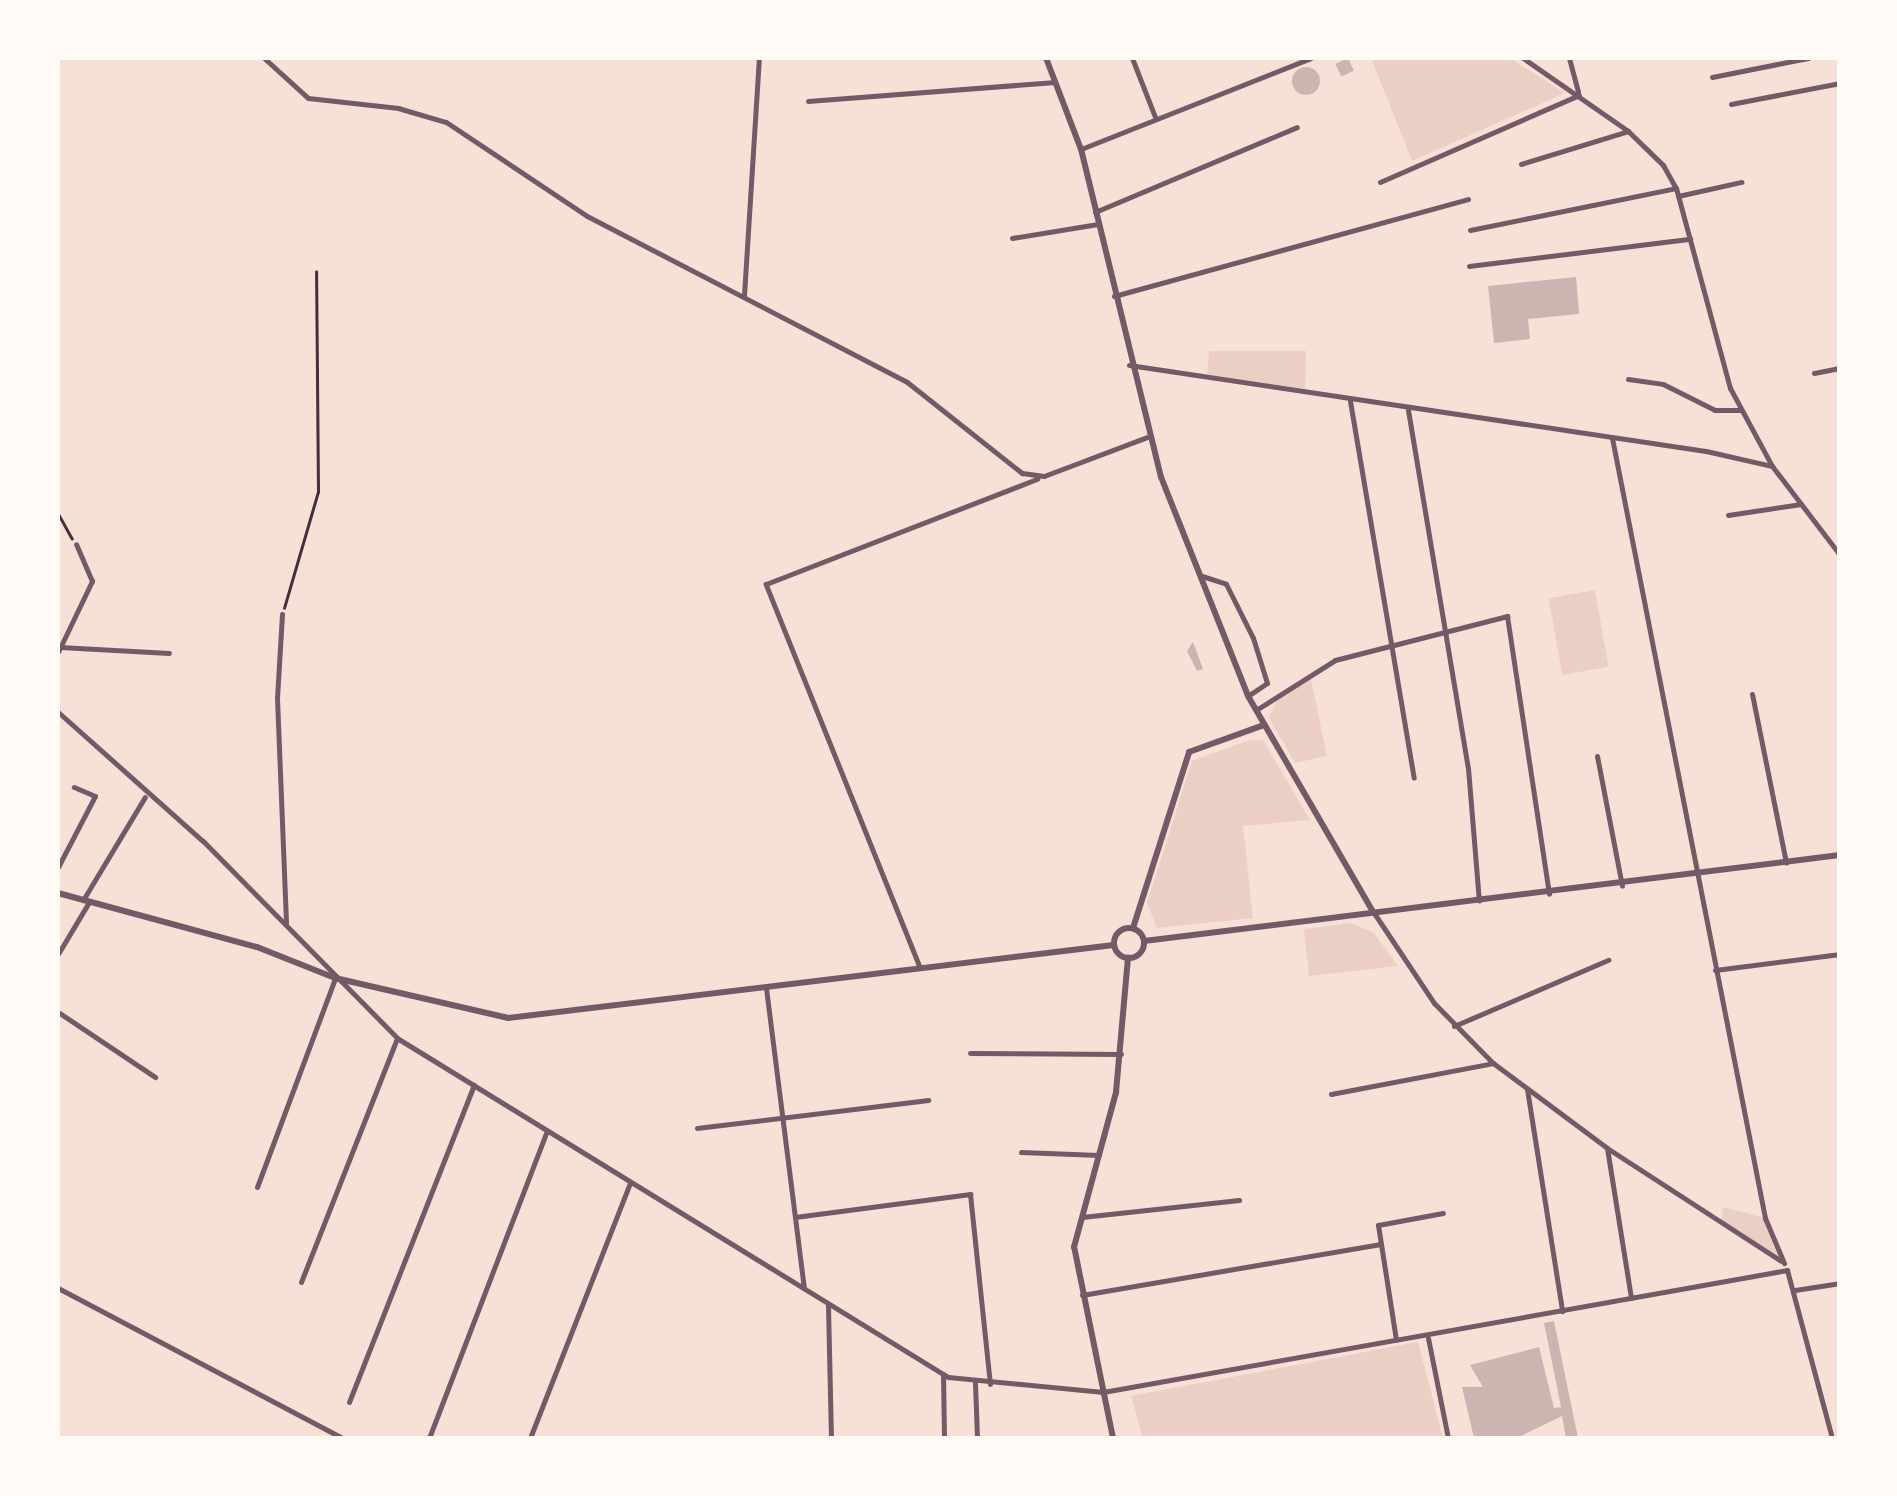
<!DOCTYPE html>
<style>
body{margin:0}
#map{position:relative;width:1897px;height:1496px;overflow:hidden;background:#f7e1d7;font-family:Spectral,serif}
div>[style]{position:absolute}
.green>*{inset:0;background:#ebcfc5;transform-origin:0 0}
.building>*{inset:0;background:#ccb4b1;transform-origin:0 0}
.round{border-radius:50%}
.path>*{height:2.5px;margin:-1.25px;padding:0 1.25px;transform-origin:1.25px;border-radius:1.25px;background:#4a2c40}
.minor>*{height:5px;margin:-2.5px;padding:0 2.5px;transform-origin:2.5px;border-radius:2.5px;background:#755966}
.tertiary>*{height:6px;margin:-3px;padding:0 3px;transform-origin:3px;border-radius:3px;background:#755966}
.tertiary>.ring{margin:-3px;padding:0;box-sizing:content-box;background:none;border:6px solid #755966;border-radius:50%}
span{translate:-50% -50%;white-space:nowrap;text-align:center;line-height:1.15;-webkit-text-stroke:9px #fffaf5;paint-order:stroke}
.frame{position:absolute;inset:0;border:60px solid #fffaf5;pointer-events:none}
</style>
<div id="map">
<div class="green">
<div style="clip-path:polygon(1371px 58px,1510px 58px,1565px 93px,1412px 161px)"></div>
<div style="clip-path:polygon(1209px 351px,1306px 351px,1305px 389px,1207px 374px)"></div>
<div style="left:1595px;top:590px;width:78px;height:47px;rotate:80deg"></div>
<div style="clip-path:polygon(1310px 675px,1327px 756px,1295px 763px,1269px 718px,1277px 700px)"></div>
<div style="clip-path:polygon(1249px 740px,1263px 740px,1310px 820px,1243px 826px,1253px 918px,1157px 928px,1147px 903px,1192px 761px)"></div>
<div style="clip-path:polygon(1351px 923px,1374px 933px,1398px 966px,1309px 976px,1304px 929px)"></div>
<div style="clip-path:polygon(1723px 1207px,1765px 1218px,1784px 1263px,1721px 1222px)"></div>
<div style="clip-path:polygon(1418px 1342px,1443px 1438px,1143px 1438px,1131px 1396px)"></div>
</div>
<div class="building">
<div style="left:1348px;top:58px;width:14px;height:14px;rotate:65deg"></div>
<div class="round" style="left:1292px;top:67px;width:28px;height:28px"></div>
<div style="clip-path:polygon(1576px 277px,1579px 314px,1528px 319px,1530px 339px,1494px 343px,1488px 286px)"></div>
<div style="clip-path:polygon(1193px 642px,1203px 669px,1197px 671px,1187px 651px)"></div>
<div style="clip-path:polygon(1554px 1321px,1578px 1438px,1566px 1438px,1562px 1416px,1517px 1438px,1474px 1438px,1462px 1387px,1483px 1387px,1470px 1365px,1539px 1347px,1554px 1408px,1561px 1407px,1544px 1323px)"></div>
</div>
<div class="path">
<div style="left:58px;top:513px;width:29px;rotate:61deg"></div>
<div style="left:284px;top:608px;width:121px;rotate:-73.7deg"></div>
<div style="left:318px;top:492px;width:220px;rotate:-90.5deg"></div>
</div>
<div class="minor">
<div style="left:264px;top:58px;width:59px;rotate:42.3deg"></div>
<div style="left:308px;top:98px;width:91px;rotate:6.3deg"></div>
<div style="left:398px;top:108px;width:50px;rotate:16.3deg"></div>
<div style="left:446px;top:122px;width:169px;rotate:33.7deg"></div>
<div style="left:587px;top:216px;width:360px;rotate:27.4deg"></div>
<div style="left:907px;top:382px;width:147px;rotate:38.4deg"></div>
<div style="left:1022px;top:473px;width:22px;rotate:8deg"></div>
<div style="left:1044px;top:476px;width:110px;rotate:-20.7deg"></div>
<div style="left:1132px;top:58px;width:63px;rotate:68.7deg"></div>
<div style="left:1523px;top:58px;width:128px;rotate:34.8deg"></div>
<div style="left:1628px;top:131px;width:49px;rotate:44.2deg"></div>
<div style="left:1663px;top:165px;width:26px;rotate:61deg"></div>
<div style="left:1676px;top:188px;width:207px;rotate:74.9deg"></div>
<div style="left:1730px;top:388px;width:89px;rotate:61.7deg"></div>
<div style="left:1772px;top:466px;width:112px;rotate:52.6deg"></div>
<div style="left:1569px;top:58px;width:35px;rotate:75deg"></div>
<div style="left:1712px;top:77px;width:98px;rotate:-11.2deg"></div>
<div style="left:808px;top:101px;width:248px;rotate:-4.4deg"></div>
<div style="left:1731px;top:104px;width:111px;rotate:-10.9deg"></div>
<div style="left:1081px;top:149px;width:247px;rotate:-21.6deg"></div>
<div style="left:1521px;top:164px;width:112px;rotate:-17.1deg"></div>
<div style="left:1380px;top:182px;width:217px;rotate:-23.6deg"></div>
<div style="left:1678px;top:196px;width:65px;rotate:-12.5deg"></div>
<div style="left:1095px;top:212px;width:219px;rotate:-22.8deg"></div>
<div style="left:1470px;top:230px;width:210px;rotate:-11.5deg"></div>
<div style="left:1012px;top:238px;width:87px;rotate:-9.2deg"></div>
<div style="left:1469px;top:266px;width:223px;rotate:-7deg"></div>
<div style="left:744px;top:295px;width:237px;rotate:-86.4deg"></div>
<div style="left:1114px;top:296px;width:367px;rotate:-15.3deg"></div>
<div style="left:1129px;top:365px;width:583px;rotate:8.48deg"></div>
<div style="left:1706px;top:451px;width:68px;rotate:12.8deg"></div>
<div style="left:1814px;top:373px;width:26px;rotate:-11deg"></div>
<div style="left:1628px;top:379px;width:35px;rotate:8deg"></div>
<div style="left:1663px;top:384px;width:58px;rotate:26.6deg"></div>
<div style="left:1715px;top:410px;width:26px"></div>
<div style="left:1350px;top:401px;width:382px;rotate:80.4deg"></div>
<div style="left:1408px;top:410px;width:363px;rotate:80.5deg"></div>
<div style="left:1468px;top:768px;width:133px;rotate:85.3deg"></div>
<div style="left:1612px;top:438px;width:795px;rotate:78.9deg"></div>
<div style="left:1765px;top:1218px;width:49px;rotate:67.1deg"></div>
<div style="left:1728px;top:515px;width:74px;rotate:-8.6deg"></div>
<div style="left:1202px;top:576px;width:25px;rotate:18deg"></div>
<div style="left:1226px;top:584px;width:60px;rotate:63.4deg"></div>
<div style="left:1253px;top:638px;width:47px;rotate:72.7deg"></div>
<div style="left:1267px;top:683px;width:23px;rotate:146deg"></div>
<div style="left:282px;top:614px;width:84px;rotate:93.4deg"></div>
<div style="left:277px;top:698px;width:225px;rotate:87.7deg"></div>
<div style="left:60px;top:647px;width:109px;rotate:3.2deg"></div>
<div style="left:58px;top:652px;width:79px;rotate:-64.4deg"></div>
<div style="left:92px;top:581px;width:40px;rotate:-113.4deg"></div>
<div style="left:1752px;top:694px;width:172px;rotate:78.6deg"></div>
<div style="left:1256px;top:710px;width:93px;rotate:-32.3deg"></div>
<div style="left:1335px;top:660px;width:178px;rotate:-14.3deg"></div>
<div style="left:1507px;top:616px;width:281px;rotate:81.4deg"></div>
<div style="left:58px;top:712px;width:194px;rotate:41.7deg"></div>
<div style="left:203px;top:841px;width:276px;rotate:45.4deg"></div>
<div style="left:397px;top:1038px;width:647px;rotate:31.6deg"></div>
<div style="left:948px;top:1377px;width:156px;rotate:5.5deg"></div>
<div style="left:1103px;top:1392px;width:695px;rotate:-10.11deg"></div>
<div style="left:1597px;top:756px;width:132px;rotate:79.1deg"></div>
<div style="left:58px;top:867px;width:80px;rotate:-62.5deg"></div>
<div style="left:95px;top:796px;width:23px;rotate:-157deg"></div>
<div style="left:83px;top:900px;width:120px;rotate:-59deg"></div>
<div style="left:1374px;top:913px;width:108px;rotate:56.3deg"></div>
<div style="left:1434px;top:1003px;width:84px;rotate:45.5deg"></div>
<div style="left:1493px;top:1063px;width:142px;rotate:36.7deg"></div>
<div style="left:1607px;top:1148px;width:207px;rotate:33deg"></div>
<div style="left:58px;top:954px;width:61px;rotate:-59.2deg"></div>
<div style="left:920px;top:968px;width:414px;rotate:-111.9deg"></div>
<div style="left:766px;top:584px;width:291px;rotate:-21.2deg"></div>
<div style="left:1715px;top:970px;width:126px;rotate:-7.3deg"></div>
<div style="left:766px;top:988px;width:302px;rotate:82.8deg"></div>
<div style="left:58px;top:1012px;width:117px;rotate:33.8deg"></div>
<div style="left:1454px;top:1026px;width:168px;rotate:-23.2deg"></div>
<div style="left:970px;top:1053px;width:151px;rotate:0.4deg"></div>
<div style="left:1527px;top:1089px;width:225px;rotate:81deg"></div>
<div style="left:1331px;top:1094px;width:165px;rotate:-10.8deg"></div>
<div style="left:697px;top:1128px;width:233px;rotate:-6.9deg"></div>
<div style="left:1607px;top:1148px;width:152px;rotate:80.9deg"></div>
<div style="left:1021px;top:1152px;width:78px;rotate:2.2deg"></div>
<div style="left:257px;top:1187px;width:223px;rotate:-69.5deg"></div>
<div style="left:795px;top:1217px;width:177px;rotate:-7.5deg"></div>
<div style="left:970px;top:1194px;width:191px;rotate:84deg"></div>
<div style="left:1082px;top:1217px;width:158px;rotate:-6.2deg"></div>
<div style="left:1381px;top:1244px;width:97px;rotate:81.1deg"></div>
<div style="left:1787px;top:1270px;width:174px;rotate:75deg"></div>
<div style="left:301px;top:1282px;width:262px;rotate:-68.5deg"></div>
<div style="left:58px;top:1288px;width:321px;rotate:27.8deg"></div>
<div style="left:1795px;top:1290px;width:46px;rotate:-8.8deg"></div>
<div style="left:1082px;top:1295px;width:303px;rotate:-9.7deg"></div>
<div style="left:1381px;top:1244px;width:19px;rotate:-99deg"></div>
<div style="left:1378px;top:1225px;width:66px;rotate:-10.5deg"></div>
<div style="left:828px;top:1306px;width:129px;rotate:88.7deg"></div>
<div style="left:1428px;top:1338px;width:102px;rotate:78.7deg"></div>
<div style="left:943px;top:1374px;width:64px;rotate:89.1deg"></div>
<div style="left:975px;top:1383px;width:55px;rotate:87.9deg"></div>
<div style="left:349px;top:1402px;width:341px;rotate:-68.5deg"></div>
<div style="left:429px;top:1438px;width:329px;rotate:-69deg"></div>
<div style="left:530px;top:1438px;width:274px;rotate:-68.6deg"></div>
</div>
<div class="tertiary">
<div style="left:1046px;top:58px;width:97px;rotate:69deg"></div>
<div style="left:1081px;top:149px;width:338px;rotate:76.3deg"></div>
<div style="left:1161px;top:477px;width:236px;rotate:68.3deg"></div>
<div style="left:1248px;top:696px;width:251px;rotate:59.9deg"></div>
<div style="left:58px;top:893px;width:206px;rotate:15.2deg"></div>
<div style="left:257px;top:947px;width:84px;rotate:21.7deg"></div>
<div style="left:335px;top:978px;width:178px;rotate:13deg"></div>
<div style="left:508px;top:1018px;width:610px;rotate:-6.87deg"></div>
<div class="ring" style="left:1114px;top:928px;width:24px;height:24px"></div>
<div style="left:1133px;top:928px;width:185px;rotate:-72.3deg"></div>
<div style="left:1189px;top:752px;width:80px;rotate:-19.8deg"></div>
<div style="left:1144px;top:941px;width:701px;rotate:-7.04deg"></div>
<div style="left:1113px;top:1438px;width:195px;rotate:-101.5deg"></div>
<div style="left:1074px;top:1247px;width:161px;rotate:-74.8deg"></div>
<div style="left:1116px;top:1092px;width:135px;rotate:-84.9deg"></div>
</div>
<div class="frame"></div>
</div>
